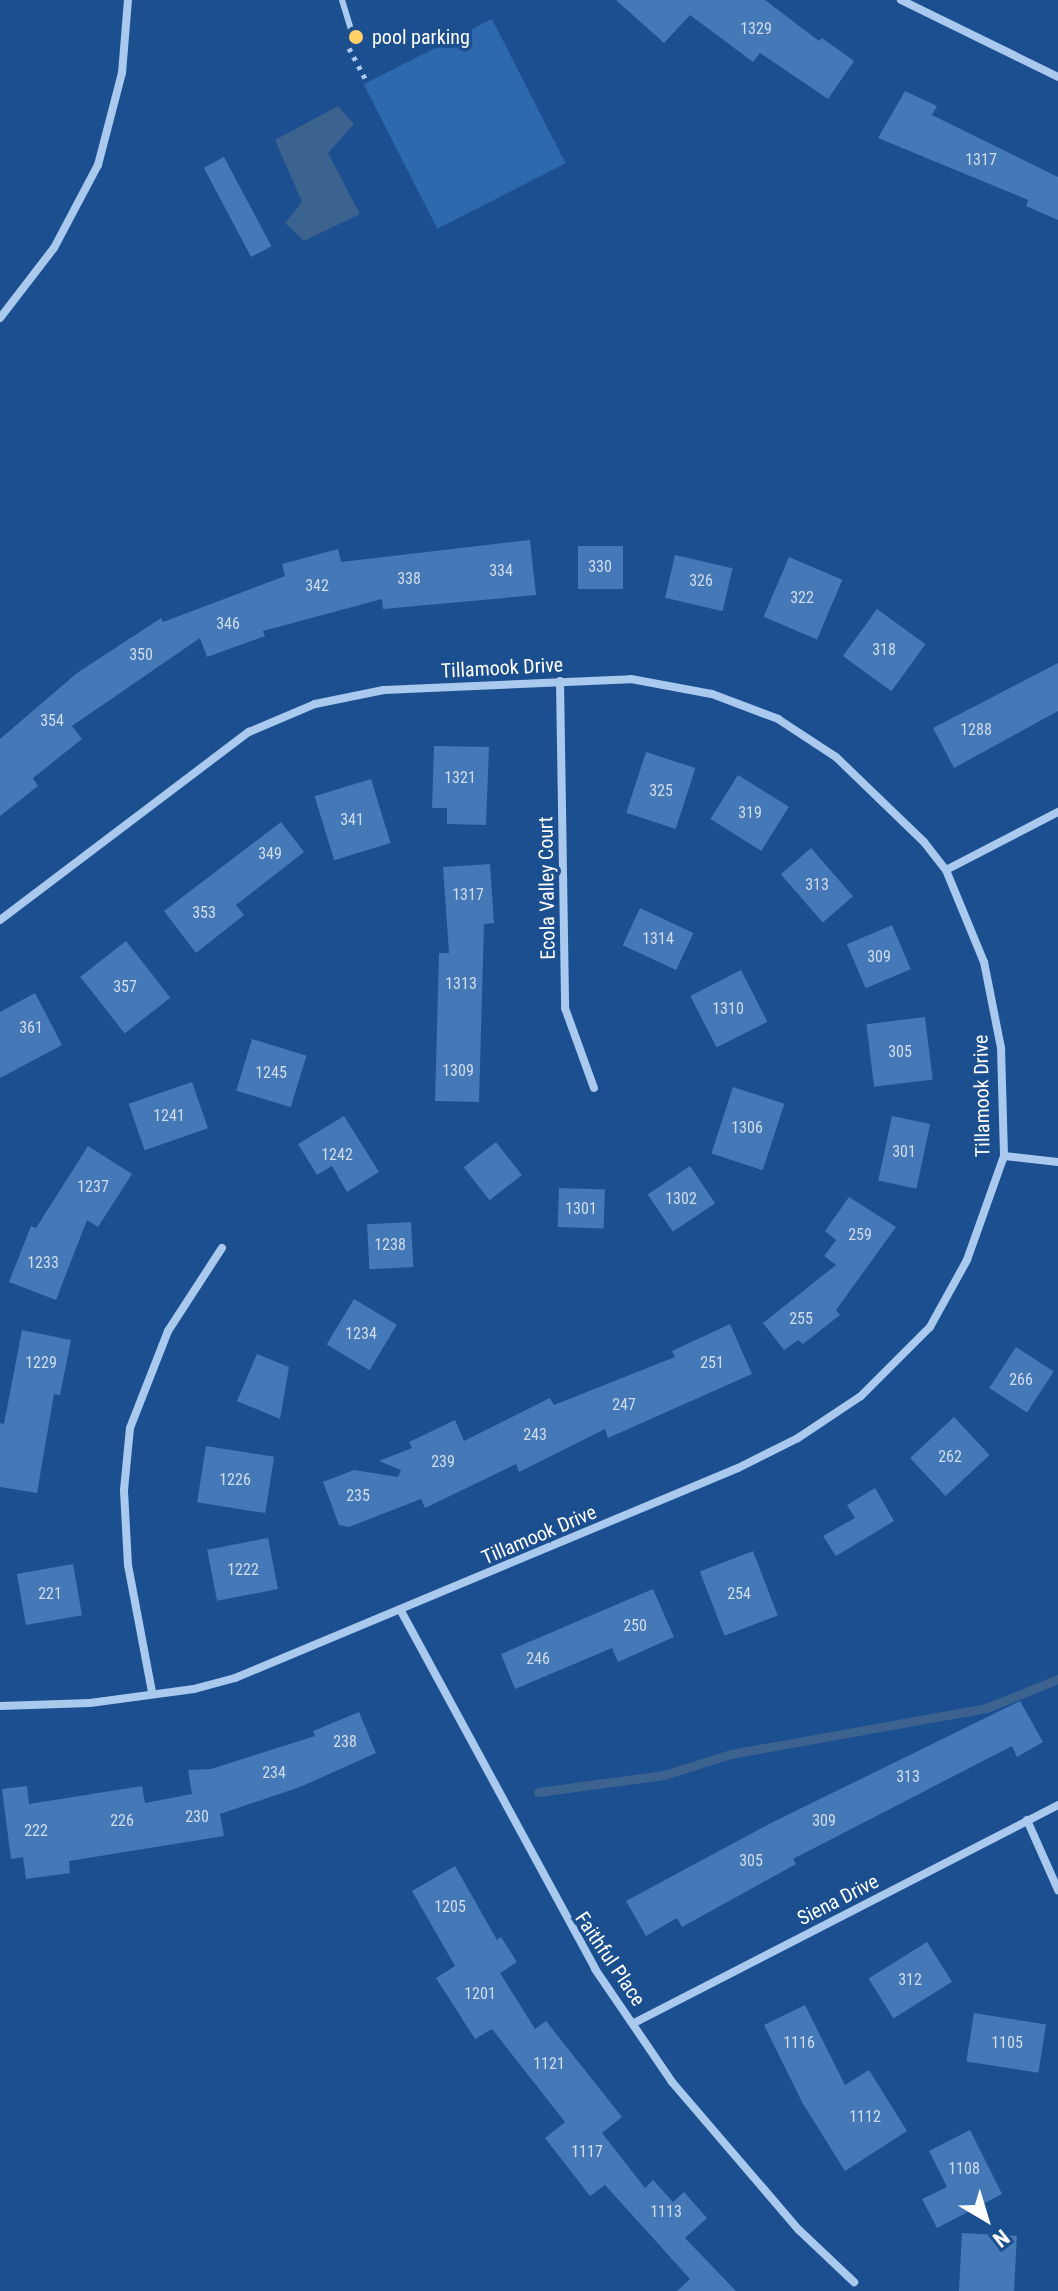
<!DOCTYPE html>
<style>
body{margin:0}
#map{position:relative;width:1058px;height:2291px;overflow:hidden;background:#1b4f8f;font-family:"Roboto Condensed",sans-serif}
div>[style]{position:absolute}
.green>*{inset:0;background:#2e69ad;transform-origin:0 0}
.water>*{inset:0;background:#3c6290}
.stream>*{height:9px;margin:-4.5px;padding:0 4.5px;transform-origin:4.5px;border-radius:4.5px;background:#3c6290}
.building>*{inset:0;background:#4478b7;transform-origin:0 0}
.path>*{height:5px;margin-top:-2.5px;transform-origin:0;background:repeating-linear-gradient(90deg,#a9c9ee 0 4px,transparent 0 10px)}
.lane>*{height:6px;margin:-3px;padding:0 3px;transform-origin:3px;border-radius:3px;background:#a9c9ee}
.street>*{height:8px;margin:-4px;padding:0 4px;transform-origin:4px;border-radius:4px;background:#a9c9ee}
.dots>*{width:22px;height:22px;translate:-50% -50%;box-sizing:border-box;border:4px solid #1b4f8f;border-radius:50%}
span{translate:-50% -50%;white-space:nowrap;text-align:center;line-height:1.15;-webkit-text-stroke:7px #1b4f8f;paint-order:stroke}
.number-label{font-size:16px;color:#d0dded}
.number-label span{-webkit-text-stroke-width:0}
.poi-label{font-size:20px;color:#fff}
.left{translate:0 -50%;text-align:left}
.street-label{font-size:20px;color:#fff}
.north{position:absolute;left:946px;top:2179px;width:80px;height:80px;-webkit-text-stroke:6px #1b4f8f;paint-order:stroke;rotate:142deg;font-size:22px;font-weight:700;line-height:32px;text-align:center;color:#fff}
.north::after{content:'';display:block;margin:auto;width:28px;height:36px;background:#fff;clip-path:polygon(50% 0,100% 100%,50% 72%,0 100%)}
</style>
<div id="map">
<div class="green">
<div style="left:492px;top:19px;width:162px;height:144px;rotate:63deg"></div>
</div>
<div class="water">
<div style="clip-path:polygon(338px 106px,354px 124px,328px 153px,360px 214px,304px 241px,285px 223px,302px 202px,275px 140px)"></div>
</div>
<div class="stream">
<div style="left:538px;top:1792px;width:127px;rotate:-7.7deg"></div>
<div style="left:664px;top:1775px;width:70px;rotate:-17.4deg"></div>
<div style="left:731px;top:1754px;width:259px;rotate:-10.2deg"></div>
<div style="left:986px;top:1708px;width:78px;rotate:-21.9deg"></div>
</div>
<div class="building">
<div style="clip-path:polygon(616px 0,765px 0,819px 41px,822px 38px,854px 61px,828px 99px,760px 53px,753px 62px,690px 15px,664px 43px)"></div>
<div style="clip-path:polygon(905px 91px,937px 106px,932px 115px,1058px 177px,1058px 220px,1026px 206px,1028px 200px,878px 138px)"></div>
<div style="left:224px;top:157px;width:101px;height:23px;rotate:62deg"></div>
<div style="clip-path:polygon(530px 540px,536px 595px,383px 609px,382px 599px,263px 631px,265px 636px,207px 657px,200px 638px,72px 726px,82px 739px,33px 778px,38px 786px,0 816px,0 739px,77px 673px,161px 618px,163px 622px,285px 576px,282px 564px,338px 549px,341px 562px)"></div>
<div style="left:578px;top:546px;width:45px;height:43px"></div>
<div style="left:675px;top:555px;width:59px;height:44px;rotate:13deg"></div>
<div style="left:789px;top:557px;width:58px;height:65px;rotate:23deg"></div>
<div style="left:877px;top:609px;width:60px;height:58px;rotate:36deg"></div>
<div style="clip-path:polygon(1058px 663px,1058px 711px,954px 768px,933px 728px)"></div>
<div style="clip-path:polygon(434px 746px,489px 747px,486px 825px,447px 824px,447px 808px,432px 808px)"></div>
<div style="left:646px;top:752px;width:52px;height:64px;rotate:18deg"></div>
<div style="left:738px;top:775px;width:60px;height:52px;rotate:32deg"></div>
<div style="left:371px;top:779px;width:67px;height:59px;rotate:73deg"></div>
<div style="clip-path:polygon(281px 822px,304px 852px,236px 905px,244px 915px,196px 953px,164px 911px)"></div>
<div style="left:811px;top:848px;width:64px;height:40px;rotate:49deg"></div>
<div style="clip-path:polygon(490px 864px,494px 923px,484px 924px,479px 1102px,435px 1101px,439px 953px,449px 953px,443px 867px)"></div>
<div style="left:640px;top:908px;width:59px;height:41px;rotate:25deg"></div>
<div style="left:892px;top:925px;width:48px;height:49px;rotate:67deg"></div>
<div style="left:126px;top:941px;width:72px;height:58px;rotate:52deg"></div>
<div style="left:741px;top:970px;width:58px;height:57px;rotate:63deg"></div>
<div style="clip-path:polygon(35px 993px,62px 1045px,0 1078px,0 1012px)"></div>
<div style="left:925px;top:1017px;width:63px;height:59px;rotate:83deg"></div>
<div style="left:252px;top:1039px;width:57px;height:54px;rotate:17deg"></div>
<div style="left:192px;top:1082px;width:49px;height:67px;rotate:71deg"></div>
<div style="left:733px;top:1087px;width:54px;height:70px;rotate:18deg"></div>
<div style="clip-path:polygon(344px 1116px,379px 1172px,347px 1192px,332px 1166px,317px 1175px,298px 1144px)"></div>
<div style="left:892px;top:1116px;width:39px;height:66px;rotate:12deg"></div>
<div style="left:496px;top:1142px;width:42px;height:41px;rotate:52deg"></div>
<div style="clip-path:polygon(88px 1146px,132px 1174px,98px 1227px,87px 1220px,56px 1300px,9px 1282px,31px 1226px,36px 1228px)"></div>
<div style="left:690px;top:1166px;width:45px;height:51px;rotate:56deg"></div>
<div style="left:559px;top:1188px;width:46px;height:39px;rotate:2deg"></div>
<div style="clip-path:polygon(849px 1197px,896px 1227px,836px 1310px,840px 1315px,803px 1344px,798px 1340px,784px 1350px,763px 1323px,836px 1265px,824px 1256px,836px 1240px,825px 1231px)"></div>
<div style="left:411px;top:1222px;width:45px;height:44px;rotate:87deg"></div>
<div style="left:354px;top:1299px;width:50px;height:53px;rotate:31deg"></div>
<div style="clip-path:polygon(730px 1324px,752px 1374px,608px 1438px,605px 1429px,519px 1472px,516px 1464px,425px 1508px,421px 1499px,349px 1527px,339px 1525px,323px 1482px,354px 1470px,398px 1477px,401px 1470px,379px 1461px,412px 1448px,409px 1442px,455px 1420px,464px 1441px,550px 1398px,554px 1405px,675px 1357px,672px 1351px)"></div>
<div style="clip-path:polygon(22px 1330px,71px 1340px,60px 1395px,54px 1394px,37px 1493px,0 1487px,0 1423px,4px 1424px)"></div>
<div style="left:1016px;top:1347px;width:45px;height:49px;rotate:33deg"></div>
<div style="clip-path:polygon(257px 1354px,289px 1367px,280px 1419px,237px 1401px)"></div>
<div style="left:954px;top:1417px;width:52px;height:60px;rotate:47deg"></div>
<div style="left:206px;top:1446px;width:69px;height:57px;rotate:9deg"></div>
<div style="clip-path:polygon(875px 1488px,894px 1521px,836px 1556px,823px 1536px,855px 1518px,847px 1505px)"></div>
<div style="left:268px;top:1538px;width:52px;height:62px;rotate:79deg"></div>
<div style="left:753px;top:1551px;width:69px;height:57px;rotate:69deg"></div>
<div style="left:73px;top:1564px;width:52px;height:57px;rotate:80deg"></div>
<div style="clip-path:polygon(653px 1589px,674px 1637px,618px 1662px,612px 1648px,515px 1689px,501px 1654px)"></div>
<div style="clip-path:polygon(1020px 1701px,1043px 1742px,1017px 1757px,1012px 1746px,793px 1859px,796px 1864px,682px 1927px,677px 1918px,646px 1936px,626px 1901px,773px 1822px)"></div>
<div style="clip-path:polygon(359px 1712px,376px 1753px,300px 1787px,220px 1814px,224px 1836px,69px 1861px,70px 1873px,26px 1879px,23px 1857px,11px 1859px,2px 1789px,27px 1786px,29px 1804px,142px 1786px,145px 1803px,192px 1794px,188px 1770px,211px 1769px,315px 1736px,313px 1731px)"></div>
<div style="clip-path:polygon(455px 1866px,497px 1940px,501px 1937px,517px 1962px,500px 1973px,535px 2029px,546px 2021px,622px 2117px,602px 2133px,645px 2188px,653px 2180px,673px 2202px,684px 2192px,707px 2218px,685px 2238px,736px 2291px,677px 2291px,690px 2279px,605px 2185px,590px 2196px,545px 2138px,565px 2122px,492px 2029px,475px 2039px,436px 1978px,455px 1966px,412px 1891px)"></div>
<div style="left:927px;top:1942px;width:47px;height:69px;rotate:58deg"></div>
<div style="clip-path:polygon(805px 2005px,845px 2085px,869px 2070px,907px 2131px,845px 2171px,803px 2104px,764px 2025px)"></div>
<div style="left:974px;top:2013px;width:73px;height:49px;rotate:9deg"></div>
<div style="clip-path:polygon(970px 2130px,1002px 2194px,937px 2228px,922px 2199px,947px 2187px,929px 2151px)"></div>
<div style="left:962px;top:2233px;width:55px;height:58px;rotate:3deg"></div>
</div>
<div class="path">
<div style="left:349px;top:48px;width:38px;rotate:62deg"></div>
</div>
<div class="lane">
<div style="left:342px;top:0;width:31px;rotate:73deg"></div>
</div>
<div class="street">
<div style="left:901px;top:0;width:175px;rotate:26.1deg"></div>
<div style="left:0;top:318px;width:88px;rotate:-52.4deg"></div>
<div style="left:54px;top:248px;width:94px;rotate:-62.1deg"></div>
<div style="left:98px;top:165px;width:95px;rotate:-75.4deg"></div>
<div style="left:122px;top:73px;width:73px;rotate:-85.3deg"></div>
<div style="left:560px;top:681px;width:327px;rotate:89.1deg"></div>
<div style="left:565px;top:1008px;width:85px;rotate:70.1deg"></div>
<div style="left:946px;top:870px;width:126px;rotate:-27.4deg"></div>
<div style="left:0;top:920px;width:312px;rotate:-37.1deg"></div>
<div style="left:249px;top:732px;width:72px;rotate:-23deg"></div>
<div style="left:315px;top:704px;width:70px;rotate:-11.5deg"></div>
<div style="left:384px;top:690px;width:247px;rotate:-2.5deg"></div>
<div style="left:631px;top:679px;width:82px;rotate:10.5deg"></div>
<div style="left:712px;top:694px;width:71px;rotate:20.7deg"></div>
<div style="left:778px;top:719px;width:69px;rotate:33.2deg"></div>
<div style="left:836px;top:757px;width:122px;rotate:44deg"></div>
<div style="left:924px;top:842px;width:36px;rotate:52deg"></div>
<div style="left:946px;top:870px;width:100px;rotate:67.6deg"></div>
<div style="left:984px;top:962px;width:88px;rotate:78.8deg"></div>
<div style="left:1001px;top:1048px;width:108px;rotate:88.4deg"></div>
<div style="left:1004px;top:1156px;width:110px;rotate:109.6deg"></div>
<div style="left:967px;top:1260px;width:77px;rotate:118.9deg"></div>
<div style="left:930px;top:1327px;width:98px;rotate:135deg"></div>
<div style="left:861px;top:1396px;width:76px;rotate:146.3deg"></div>
<div style="left:798px;top:1438px;width:67px;rotate:153.4deg"></div>
<div style="left:738px;top:1468px;width:545px;rotate:157.34deg"></div>
<div style="left:235px;top:1678px;width:42px;rotate:165deg"></div>
<div style="left:194px;top:1689px;width:105px;rotate:172.3deg"></div>
<div style="left:90px;top:1703px;width:90px;rotate:178.1deg"></div>
<div style="left:1004px;top:1156px;width:54px;rotate:6.3deg"></div>
<div style="left:401px;top:1611px;width:407px;rotate:61.5deg"></div>
<div style="left:595px;top:1969px;width:137px;rotate:55.7deg"></div>
<div style="left:672px;top:2082px;width:195px;rotate:49.4deg"></div>
<div style="left:799px;top:2230px;width:76px;rotate:43.4deg"></div>
<div style="left:152px;top:1692px;width:129px;rotate:-100.7deg"></div>
<div style="left:128px;top:1565px;width:75px;rotate:-93.1deg"></div>
<div style="left:124px;top:1490px;width:62px;rotate:-84.5deg"></div>
<div style="left:130px;top:1428px;width:104px;rotate:-68.6deg"></div>
<div style="left:168px;top:1331px;width:99px;rotate:-57deg"></div>
<div style="left:1027px;top:1820px;width:77px;rotate:66.1deg"></div>
<div style="left:634px;top:2023px;width:477px;rotate:-27.2deg"></div>
</div>
<div class="dots">
<div style="left:356px;top:37px;background:#ffd166"></div>
</div>
<div class="number-label">
<span style="left:756px;top:29px">1329</span>
<span style="left:981px;top:160px">1317</span>
<span style="left:600px;top:567px">330</span>
<span style="left:501px;top:571px">334</span>
<span style="left:409px;top:579px">338</span>
<span style="left:701px;top:581px">326</span>
<span style="left:317px;top:586px">342</span>
<span style="left:802px;top:598px">322</span>
<span style="left:228px;top:624px">346</span>
<span style="left:884px;top:650px">318</span>
<span style="left:141px;top:655px">350</span>
<span style="left:52px;top:721px">354</span>
<span style="left:976px;top:730px">1288</span>
<span style="left:460px;top:778px">1321</span>
<span style="left:661px;top:791px">325</span>
<span style="left:750px;top:813px">319</span>
<span style="left:352px;top:820px">341</span>
<span style="left:270px;top:854px">349</span>
<span style="left:817px;top:885px">313</span>
<span style="left:468px;top:895px">1317</span>
<span style="left:204px;top:913px">353</span>
<span style="left:658px;top:939px">1314</span>
<span style="left:879px;top:957px">309</span>
<span style="left:461px;top:984px">1313</span>
<span style="left:125px;top:987px">357</span>
<span style="left:728px;top:1009px">1310</span>
<span style="left:31px;top:1028px">361</span>
<span style="left:900px;top:1052px">305</span>
<span style="left:458px;top:1071px">1309</span>
<span style="left:271px;top:1073px">1245</span>
<span style="left:169px;top:1116px">1241</span>
<span style="left:747px;top:1128px">1306</span>
<span style="left:904px;top:1152px">301</span>
<span style="left:337px;top:1155px">1242</span>
<span style="left:93px;top:1187px">1237</span>
<span style="left:681px;top:1199px">1302</span>
<span style="left:581px;top:1209px">1301</span>
<span style="left:860px;top:1235px">259</span>
<span style="left:390px;top:1245px">1238</span>
<span style="left:43px;top:1263px">1233</span>
<span style="left:801px;top:1319px">255</span>
<span style="left:361px;top:1334px">1234</span>
<span style="left:41px;top:1363px">1229</span>
<span style="left:712px;top:1363px">251</span>
<span style="left:1021px;top:1380px">266</span>
<span style="left:624px;top:1405px">247</span>
<span style="left:535px;top:1435px">243</span>
<span style="left:950px;top:1457px">262</span>
<span style="left:443px;top:1462px">239</span>
<span style="left:235px;top:1480px">1226</span>
<span style="left:358px;top:1496px">235</span>
<span style="left:243px;top:1570px">1222</span>
<span style="left:50px;top:1594px">221</span>
<span style="left:739px;top:1594px">254</span>
<span style="left:635px;top:1626px">250</span>
<span style="left:538px;top:1659px">246</span>
<span style="left:345px;top:1742px">238</span>
<span style="left:274px;top:1773px">234</span>
<span style="left:908px;top:1777px">313</span>
<span style="left:197px;top:1817px">230</span>
<span style="left:122px;top:1821px">226</span>
<span style="left:824px;top:1821px">309</span>
<span style="left:36px;top:1831px">222</span>
<span style="left:751px;top:1861px">305</span>
<span style="left:450px;top:1907px">1205</span>
<span style="left:910px;top:1980px">312</span>
<span style="left:480px;top:1994px">1201</span>
<span style="left:799px;top:2043px">1116</span>
<span style="left:1007px;top:2043px">1105</span>
<span style="left:549px;top:2064px">1121</span>
<span style="left:865px;top:2117px">1112</span>
<span style="left:587px;top:2152px">1117</span>
<span style="left:964px;top:2169px">1108</span>
<span style="left:666px;top:2212px">1113</span>
</div>
<div class="poi-label">
<span class="left" style="left:372px;top:37px">pool parking</span>
</div>
<div class="street-label">
<span style="left:502px;top:668px;rotate:-3deg">Tillamook Drive</span>
<span style="left:547px;top:888px;rotate:-91deg">Ecola Valley Court</span>
<span style="left:982px;top:1096px;rotate:-91deg">Tillamook Drive</span>
<span style="left:539px;top:1535px;rotate:-23deg">Tillamook Drive</span>
<span style="left:838px;top:1900px;rotate:-27deg">Siena Drive</span>
<span style="left:610px;top:1959px;rotate:56deg">Faithful Place</span>
</div>
<div class="north">N</div>
</div>
